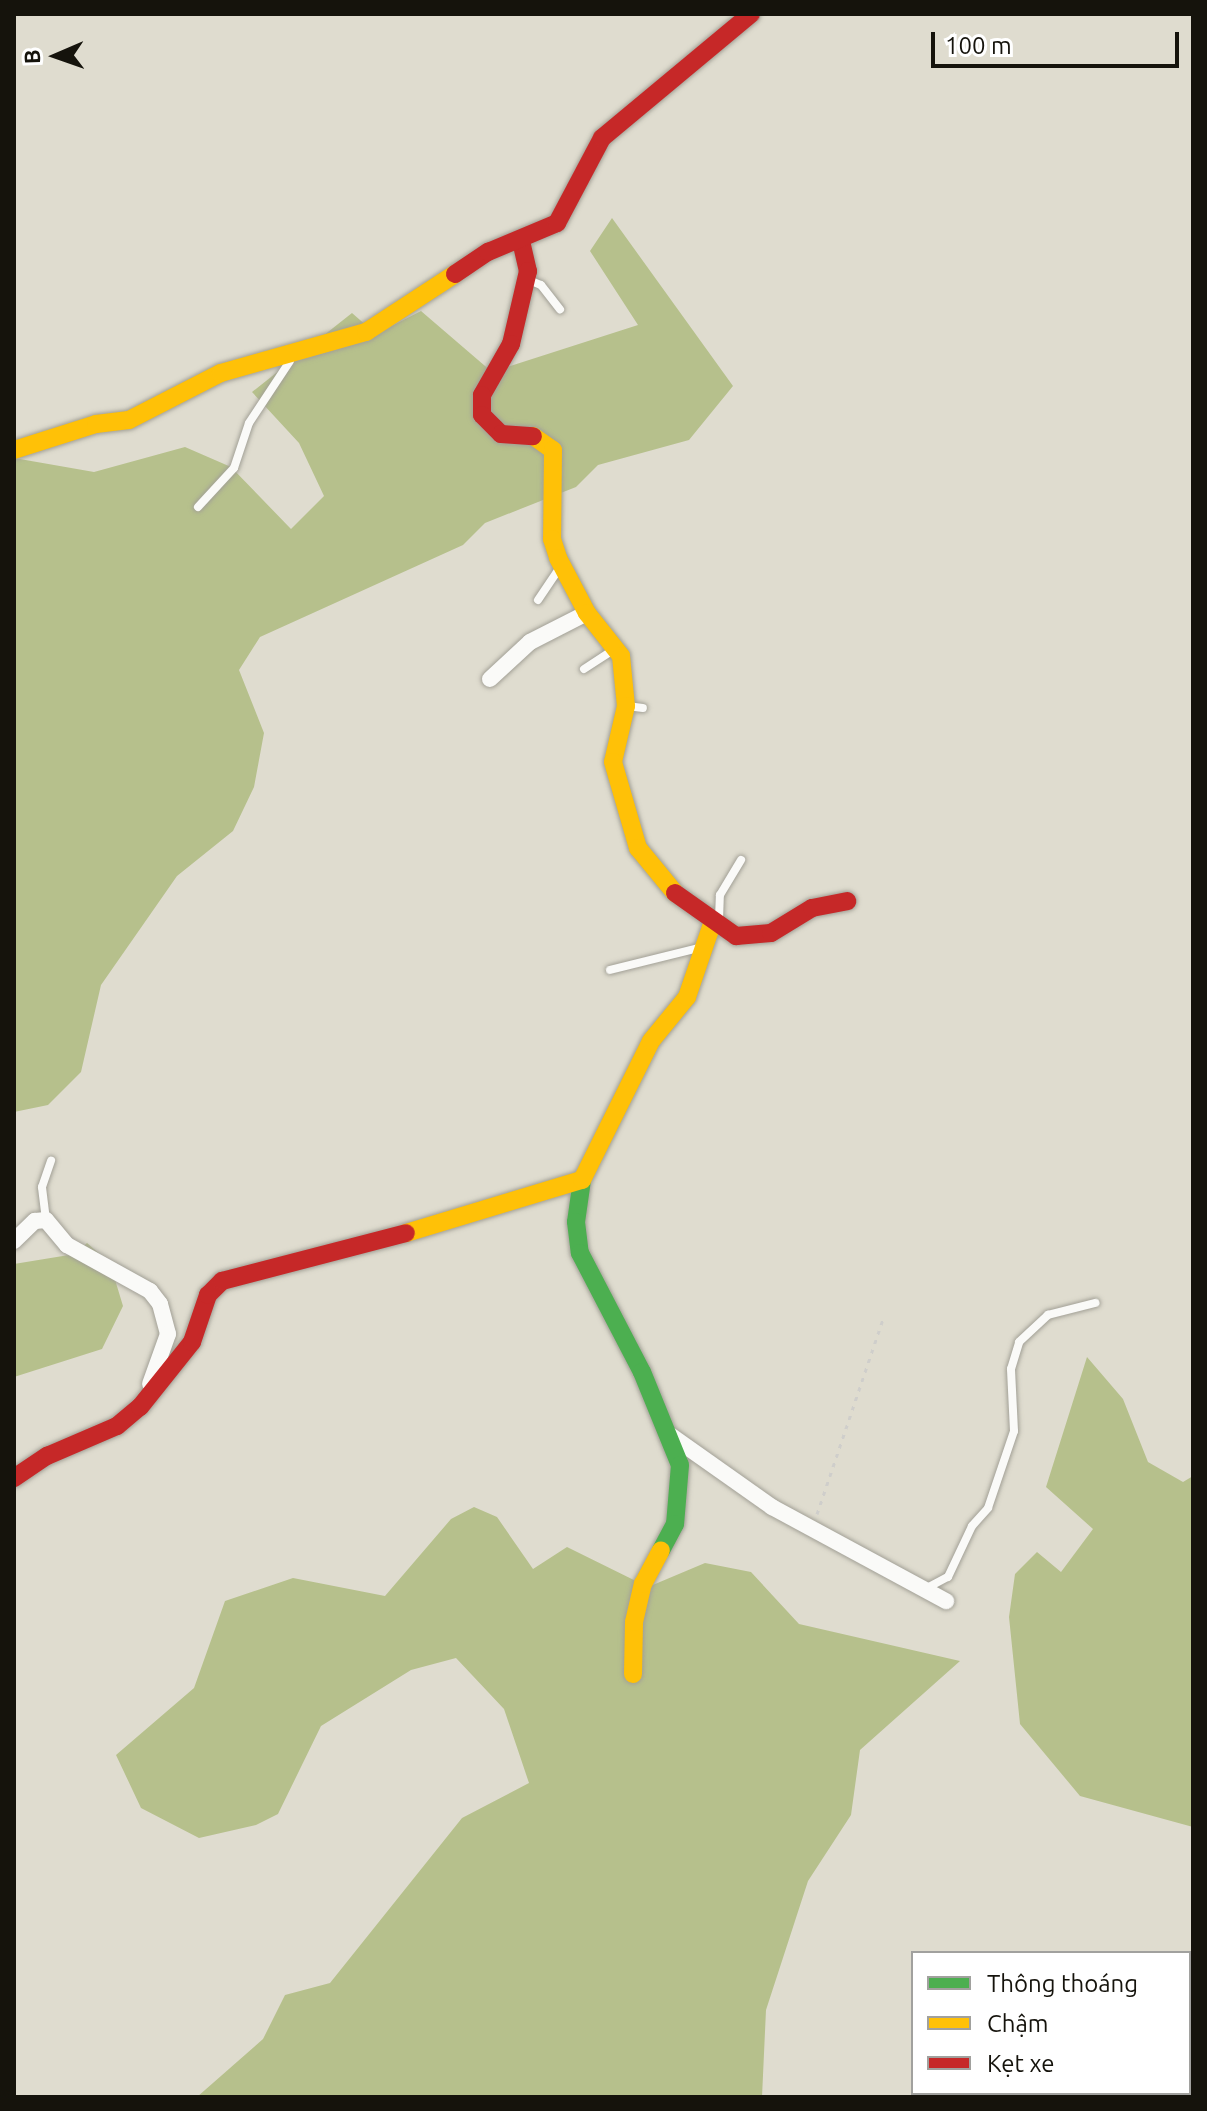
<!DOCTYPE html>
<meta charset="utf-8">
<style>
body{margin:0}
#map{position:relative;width:1207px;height:2111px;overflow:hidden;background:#dfdccf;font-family:Ubuntu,sans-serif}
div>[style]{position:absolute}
.forest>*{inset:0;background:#b6c08c}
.path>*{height:3px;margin-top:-1.5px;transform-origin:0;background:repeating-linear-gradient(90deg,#cfcecb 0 4px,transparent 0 10px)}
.roads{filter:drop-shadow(0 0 2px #a2a096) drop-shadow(0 0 2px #a2a096)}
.lane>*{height:8px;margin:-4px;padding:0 4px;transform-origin:4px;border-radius:4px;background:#fafaf8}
.street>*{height:16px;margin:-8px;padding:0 8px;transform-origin:8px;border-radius:8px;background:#fafaf8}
.fast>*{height:18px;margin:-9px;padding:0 9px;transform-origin:9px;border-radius:9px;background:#4caf50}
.slow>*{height:18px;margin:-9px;padding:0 9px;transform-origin:9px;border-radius:9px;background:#ffc107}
.jam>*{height:18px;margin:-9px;padding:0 9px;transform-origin:9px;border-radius:9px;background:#c62828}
span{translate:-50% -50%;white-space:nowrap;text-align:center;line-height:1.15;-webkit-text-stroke:6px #fff;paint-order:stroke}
.frame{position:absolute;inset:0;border:16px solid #15130c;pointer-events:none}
.legend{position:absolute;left:911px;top:1951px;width:280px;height:144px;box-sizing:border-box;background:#fff;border:2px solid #a1a19e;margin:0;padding:10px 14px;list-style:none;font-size:24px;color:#15130c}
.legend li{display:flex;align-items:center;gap:16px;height:40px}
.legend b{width:40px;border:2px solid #a1a19e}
.north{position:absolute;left:16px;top:16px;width:80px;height:80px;-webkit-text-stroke:6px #fff;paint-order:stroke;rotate:268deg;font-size:22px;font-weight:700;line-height:32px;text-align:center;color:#15130c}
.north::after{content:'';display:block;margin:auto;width:28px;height:36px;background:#15130c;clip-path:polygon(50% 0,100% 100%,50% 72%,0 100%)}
.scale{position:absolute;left:931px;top:32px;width:248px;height:36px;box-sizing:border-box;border:4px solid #15130c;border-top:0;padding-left:10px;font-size:24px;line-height:28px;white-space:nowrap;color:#15130c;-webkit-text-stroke:6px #fff;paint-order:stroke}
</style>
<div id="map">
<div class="forest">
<div style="clip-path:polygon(612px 218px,733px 386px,689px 440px,598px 465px,576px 487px,485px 523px,463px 545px,260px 637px,239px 670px,264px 733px,254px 787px,233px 831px,177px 876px,101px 985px,81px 1072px,48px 1105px,14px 1112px,14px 458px,94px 472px,185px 447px,231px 467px,291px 529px,324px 496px,299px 443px,252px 392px,352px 313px,376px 334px,421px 311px,492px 372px,638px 325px,590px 251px)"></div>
<div style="clip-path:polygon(87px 1243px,110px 1263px,123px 1306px,102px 1349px,14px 1377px,14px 1264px,75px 1254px)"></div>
<div style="clip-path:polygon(1087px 1357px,1123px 1399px,1148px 1462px,1183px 1482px,1193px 1476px,1193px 1827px,1080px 1796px,1020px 1724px,1009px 1617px,1015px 1574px,1037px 1552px,1061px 1572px,1093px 1529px,1046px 1487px)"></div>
<div style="clip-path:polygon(474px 1507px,497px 1517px,533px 1569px,567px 1547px,648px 1587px,705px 1563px,751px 1572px,799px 1624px,960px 1661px,860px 1750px,851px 1815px,808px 1881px,766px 2010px,762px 2097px,197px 2097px,263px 2039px,285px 1995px,330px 1983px,462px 1818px,529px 1783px,504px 1709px,456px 1658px,411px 1670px,321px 1726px,278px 1814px,256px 1825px,199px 1838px,141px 1808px,116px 1755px,194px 1688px,225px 1601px,293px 1578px,385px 1596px,451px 1519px)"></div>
</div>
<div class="path">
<div style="left:817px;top:1514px;width:206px;rotate:-71.3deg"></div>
</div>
<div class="roads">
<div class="lane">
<div style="left:529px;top:280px;width:13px;rotate:23deg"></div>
<div style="left:541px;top:285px;width:31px;rotate:52deg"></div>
<div style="left:198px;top:507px;width:53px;rotate:-47.3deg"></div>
<div style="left:234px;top:468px;width:47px;rotate:-71.6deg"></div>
<div style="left:249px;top:423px;width:74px;rotate:-56.5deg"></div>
<div style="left:538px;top:600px;width:40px;rotate:-56deg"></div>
<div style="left:584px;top:669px;width:35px;rotate:-33deg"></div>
<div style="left:627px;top:706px;width:16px;rotate:7deg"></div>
<div style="left:719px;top:920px;width:25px;rotate:-88deg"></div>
<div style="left:720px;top:895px;width:41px;rotate:-59deg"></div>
<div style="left:610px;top:970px;width:92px;rotate:-13.9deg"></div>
<div style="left:46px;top:1220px;width:33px;rotate:-97deg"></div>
<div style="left:42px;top:1187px;width:28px;rotate:-71deg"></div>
<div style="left:925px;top:1589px;width:26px;rotate:-28deg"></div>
<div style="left:948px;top:1577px;width:56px;rotate:-64.8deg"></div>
<div style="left:972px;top:1526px;width:24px;rotate:-48deg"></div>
<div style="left:988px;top:1508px;width:81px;rotate:-71.3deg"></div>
<div style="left:1014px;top:1431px;width:62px;rotate:-92.8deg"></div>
<div style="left:1011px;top:1369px;width:28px;rotate:-73deg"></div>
<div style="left:1019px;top:1342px;width:40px;rotate:-43deg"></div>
<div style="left:1048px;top:1315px;width:49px;rotate:-14.3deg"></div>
</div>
<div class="street">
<div style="left:490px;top:679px;width:54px;rotate:-42.8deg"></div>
<div style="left:530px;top:642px;width:64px;rotate:-27deg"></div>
<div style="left:14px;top:1241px;width:29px;rotate:-44deg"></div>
<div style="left:35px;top:1221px;width:11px;rotate:-5deg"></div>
<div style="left:46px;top:1220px;width:33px;rotate:50deg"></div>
<div style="left:67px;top:1245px;width:95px;rotate:29deg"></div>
<div style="left:150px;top:1291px;width:16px;rotate:52deg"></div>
<div style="left:160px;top:1304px;width:31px;rotate:75deg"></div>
<div style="left:168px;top:1334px;width:53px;rotate:109.8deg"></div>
<div style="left:670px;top:1435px;width:125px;rotate:35.2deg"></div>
<div style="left:772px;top:1507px;width:198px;rotate:28.4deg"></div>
</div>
<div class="fast">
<div style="left:582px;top:1180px;width:42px;rotate:98.1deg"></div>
<div style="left:576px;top:1222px;width:31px;rotate:83deg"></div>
<div style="left:580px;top:1253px;width:134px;rotate:62.5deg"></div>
<div style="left:642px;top:1372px;width:100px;rotate:67.8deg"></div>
<div style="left:680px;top:1465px;width:59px;rotate:94.8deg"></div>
<div style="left:675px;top:1524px;width:30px;rotate:118deg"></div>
</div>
<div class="slow">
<div style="left:533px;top:436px;width:24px;rotate:35deg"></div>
<div style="left:553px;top:450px;width:89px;rotate:90.6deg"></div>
<div style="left:552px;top:539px;width:20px;rotate:72deg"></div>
<div style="left:558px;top:558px;width:62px;rotate:62.2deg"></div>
<div style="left:587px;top:613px;width:55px;rotate:51.7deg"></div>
<div style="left:621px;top:656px;width:50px;rotate:84.3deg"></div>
<div style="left:626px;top:706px;width:57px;rotate:103.1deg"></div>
<div style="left:613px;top:762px;width:90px;rotate:73.8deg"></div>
<div style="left:638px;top:848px;width:58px;rotate:50.6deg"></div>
<div style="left:14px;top:450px;width:86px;rotate:-17.6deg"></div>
<div style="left:96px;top:424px;width:33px;rotate:-7deg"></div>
<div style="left:129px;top:420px;width:103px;rotate:-27.1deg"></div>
<div style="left:221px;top:373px;width:151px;rotate:-15.8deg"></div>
<div style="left:366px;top:332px;width:106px;rotate:-33.1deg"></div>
<div style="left:406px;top:1233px;width:184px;rotate:-16.8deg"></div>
<div style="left:582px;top:1180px;width:155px;rotate:-63.6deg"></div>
<div style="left:651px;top:1041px;width:57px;rotate:-50.7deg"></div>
<div style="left:687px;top:997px;width:77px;rotate:-71.1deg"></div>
<div style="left:633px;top:1674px;width:52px;rotate:-88.9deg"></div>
<div style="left:634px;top:1622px;width:39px;rotate:-77deg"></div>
<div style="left:643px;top:1584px;width:38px;rotate:-62deg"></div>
</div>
<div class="jam">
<div style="left:521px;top:241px;width:31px;rotate:77deg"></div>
<div style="left:528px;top:271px;width:75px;rotate:103.1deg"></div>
<div style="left:511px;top:344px;width:59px;rotate:119.6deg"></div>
<div style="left:482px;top:395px;width:20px;rotate:90deg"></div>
<div style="left:482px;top:415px;width:27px;rotate:45deg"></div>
<div style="left:501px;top:434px;width:32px;rotate:4deg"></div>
<div style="left:455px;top:274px;width:40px;rotate:-34deg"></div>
<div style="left:488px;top:252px;width:75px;rotate:-22.8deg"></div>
<div style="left:557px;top:223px;width:96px;rotate:-62.1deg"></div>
<div style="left:602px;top:138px;width:194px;rotate:-39.8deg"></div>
<div style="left:675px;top:893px;width:75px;rotate:35.2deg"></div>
<div style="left:736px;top:936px;width:35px;rotate:-5deg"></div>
<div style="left:771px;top:933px;width:48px;rotate:-31.4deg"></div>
<div style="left:812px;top:908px;width:36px;rotate:-11deg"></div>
<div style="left:14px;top:1478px;width:40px;rotate:-34deg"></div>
<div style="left:47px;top:1456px;width:76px;rotate:-23.2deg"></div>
<div style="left:117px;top:1426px;width:30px;rotate:-40deg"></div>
<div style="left:140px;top:1407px;width:83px;rotate:-51.3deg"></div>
<div style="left:192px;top:1342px;width:50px;rotate:-71.2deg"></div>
<div style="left:208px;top:1295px;width:20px;rotate:-45deg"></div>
<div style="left:222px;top:1281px;width:190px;rotate:-14.6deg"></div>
</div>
</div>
<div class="frame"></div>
<ul class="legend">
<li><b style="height:10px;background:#4caf50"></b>Thông thoáng</li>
<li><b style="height:10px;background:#ffc107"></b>Chậm</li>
<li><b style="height:10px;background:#c62828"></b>Kẹt xe</li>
</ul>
<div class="north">B</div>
<div class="scale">100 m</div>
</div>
